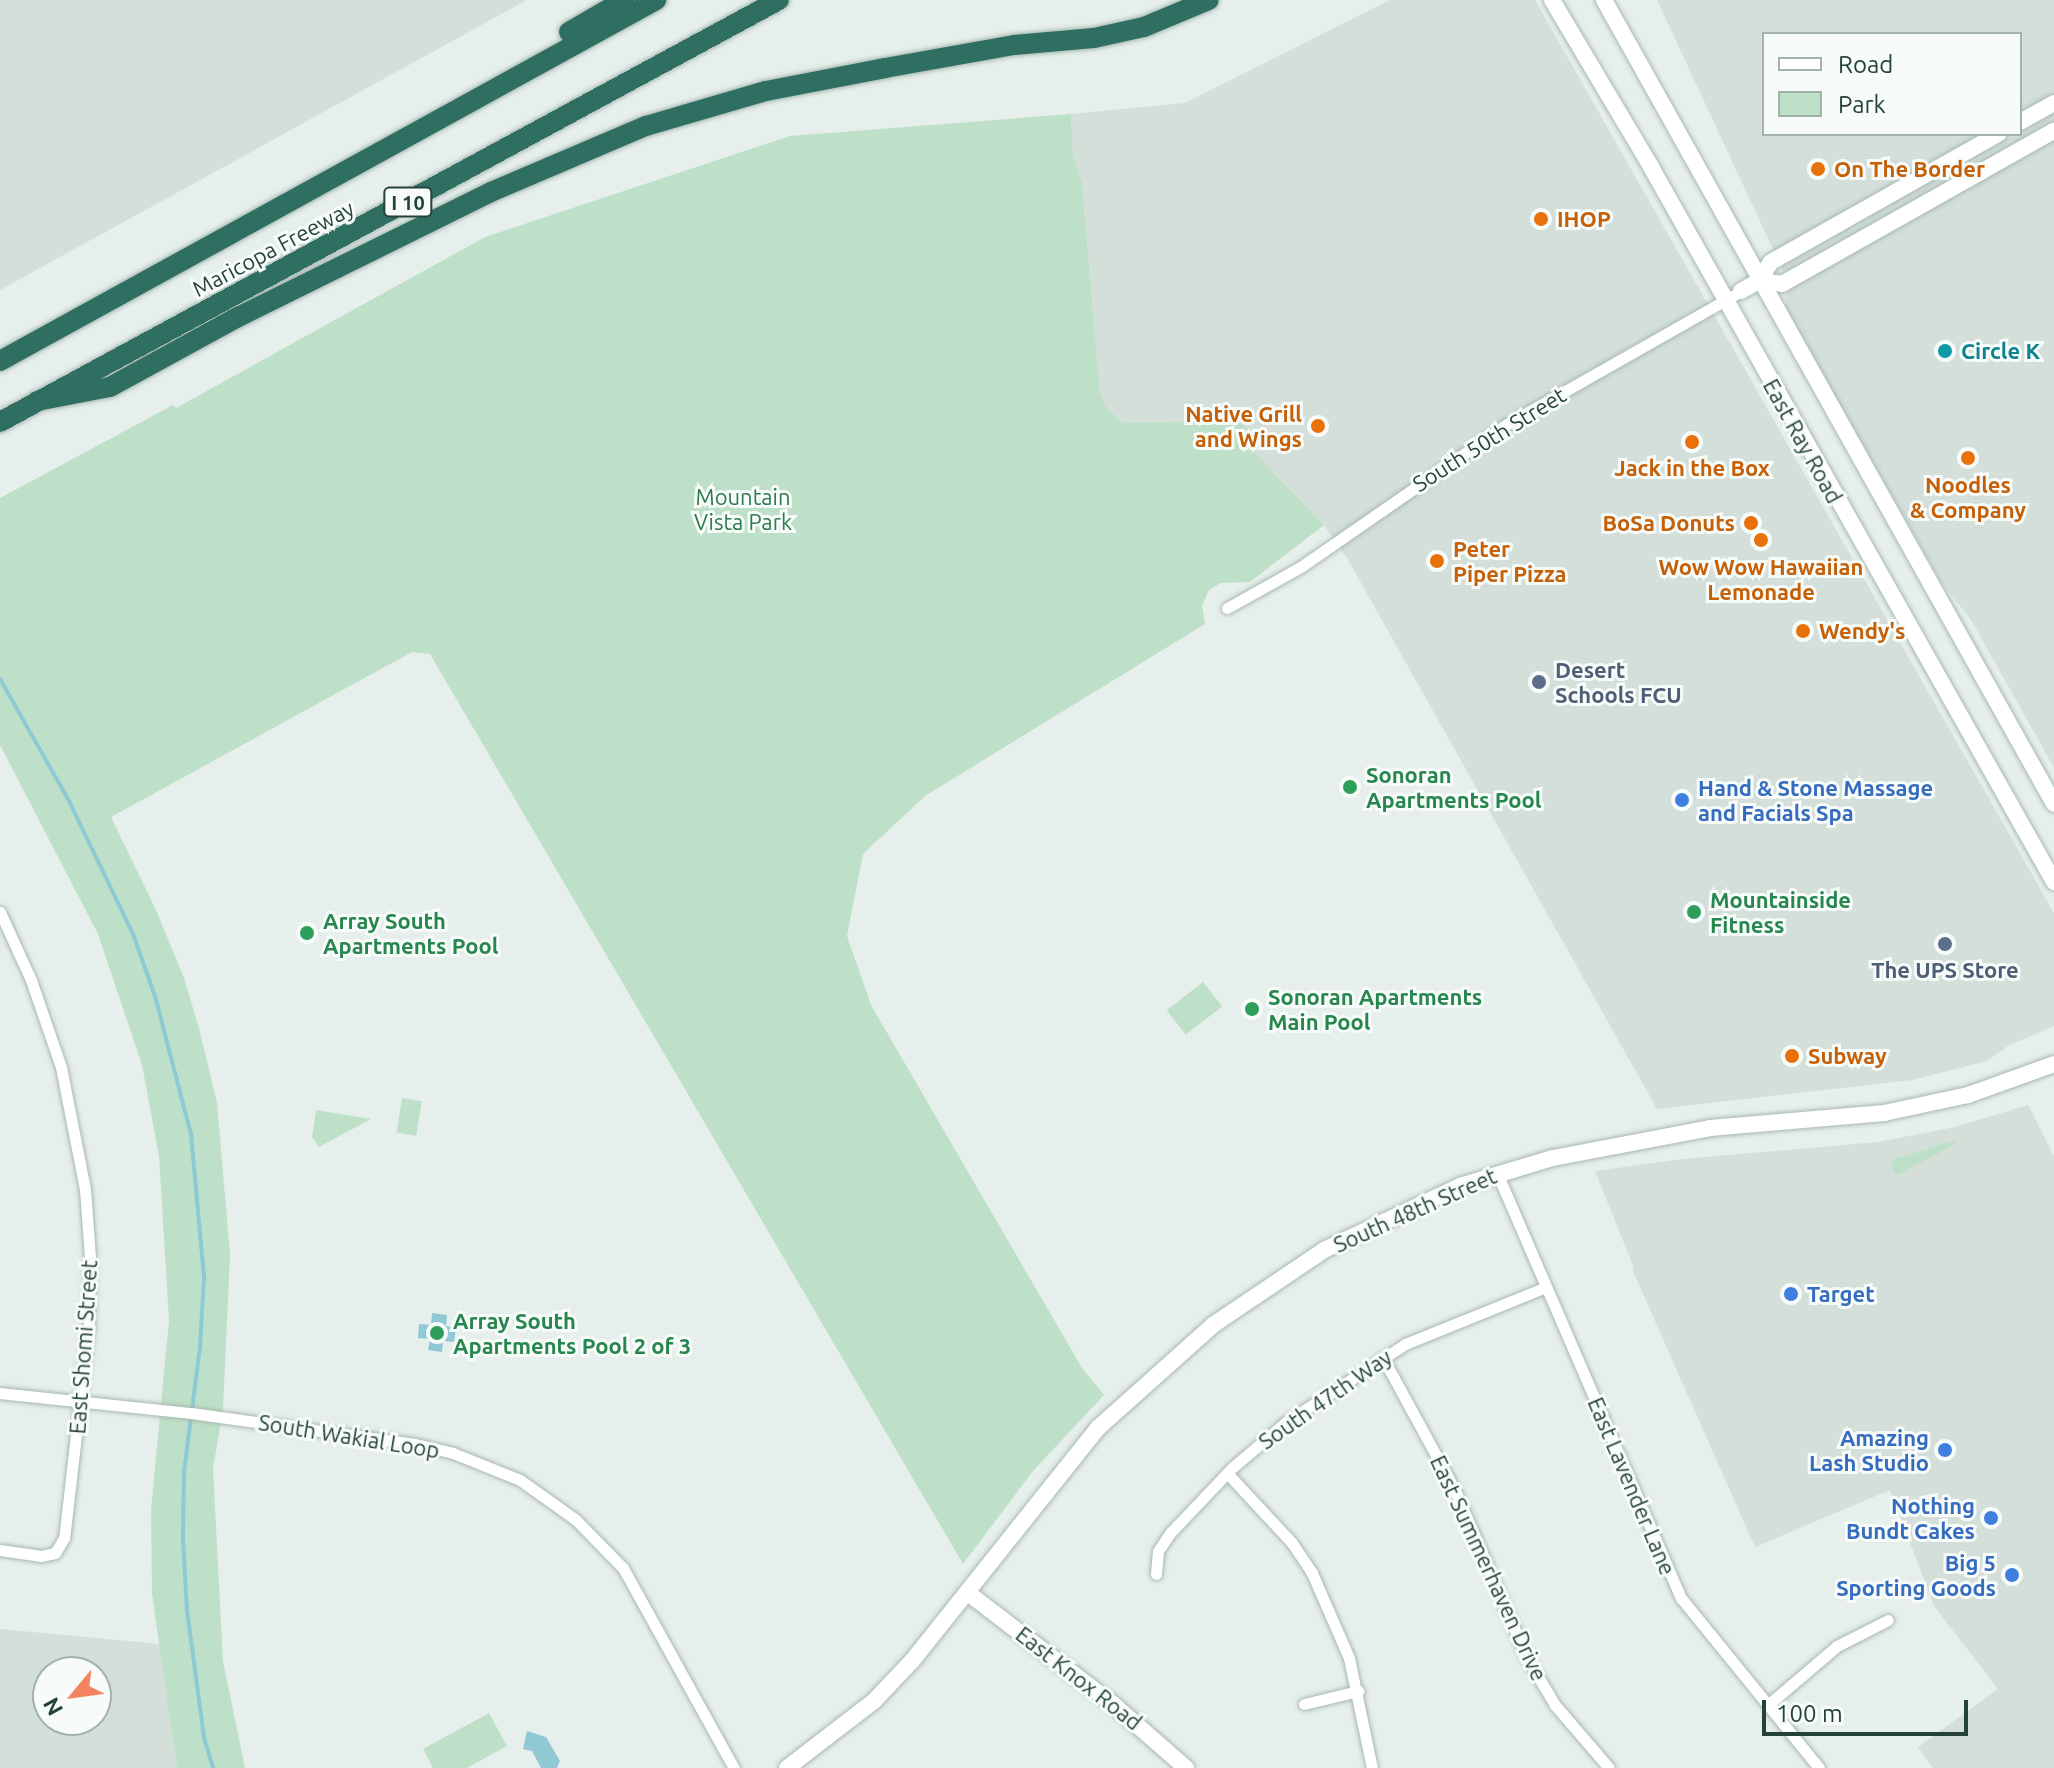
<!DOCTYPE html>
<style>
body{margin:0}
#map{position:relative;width:2054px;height:1768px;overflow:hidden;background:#e6efeb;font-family:Ubuntu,sans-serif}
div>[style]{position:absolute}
.built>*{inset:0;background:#d4dfda}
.green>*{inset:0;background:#bfe0c8;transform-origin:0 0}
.water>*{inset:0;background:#8ec9d4}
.stream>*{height:4px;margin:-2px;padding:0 2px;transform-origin:2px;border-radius:2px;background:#8ec9d4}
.roads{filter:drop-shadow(0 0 2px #a8b8b2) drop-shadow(0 0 2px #a8b8b2)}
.street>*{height:11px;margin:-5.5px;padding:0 5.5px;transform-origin:5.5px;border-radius:5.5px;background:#fff}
.secondary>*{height:16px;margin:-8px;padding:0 8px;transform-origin:8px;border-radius:8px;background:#fff}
.highway>*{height:20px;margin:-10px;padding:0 10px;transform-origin:10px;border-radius:10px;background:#2f6f62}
.dots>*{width:22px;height:22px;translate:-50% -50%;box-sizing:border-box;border:4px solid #f7fbf9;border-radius:50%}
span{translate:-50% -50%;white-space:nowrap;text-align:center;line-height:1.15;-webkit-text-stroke:6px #f7fbf9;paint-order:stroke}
.shield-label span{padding:2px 6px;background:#f7fbf9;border:2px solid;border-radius:6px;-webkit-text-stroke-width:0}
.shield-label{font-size:20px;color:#24423a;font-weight:700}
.food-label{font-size:22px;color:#c56008;font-weight:700}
.left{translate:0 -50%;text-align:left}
.right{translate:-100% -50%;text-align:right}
.street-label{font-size:22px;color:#24423a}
.culture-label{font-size:22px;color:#0d838f;font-weight:700}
.park-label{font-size:22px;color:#2d7a4b}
.service-label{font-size:22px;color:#4e5e75;font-weight:700}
.leisure-label{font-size:22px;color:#27864d;font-weight:700}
.shop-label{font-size:22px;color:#366cbe;font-weight:700}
.legend{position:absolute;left:1762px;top:32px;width:260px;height:104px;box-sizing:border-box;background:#f7fbf9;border:2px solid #a3b1ad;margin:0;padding:10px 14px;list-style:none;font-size:24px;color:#24423a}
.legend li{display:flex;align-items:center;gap:16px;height:40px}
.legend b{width:40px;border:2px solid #a3b1ad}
.north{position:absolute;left:32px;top:1656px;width:80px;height:80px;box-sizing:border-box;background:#f7fbf9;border:2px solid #a3b1ad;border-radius:50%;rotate:241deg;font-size:22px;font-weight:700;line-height:32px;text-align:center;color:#24423a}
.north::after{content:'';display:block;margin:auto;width:28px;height:36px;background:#f4845f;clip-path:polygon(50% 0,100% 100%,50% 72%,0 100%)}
.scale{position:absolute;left:1762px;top:1700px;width:206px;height:36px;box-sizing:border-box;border:4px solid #24423a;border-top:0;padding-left:10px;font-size:24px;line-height:28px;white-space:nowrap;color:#24423a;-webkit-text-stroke:6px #f7fbf9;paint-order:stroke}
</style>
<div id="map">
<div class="built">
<div style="clip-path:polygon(0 0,527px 0,0 290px)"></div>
<div style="clip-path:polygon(1390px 0,1535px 0,2054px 913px,2054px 1026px,2008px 1046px,1987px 1061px,1912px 1080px,1657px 1109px,1347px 558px,1324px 525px,1251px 449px,1260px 440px,1239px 421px,1123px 423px,1106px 407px,1100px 393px,1082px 182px,1073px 155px,1071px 114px,1185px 103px)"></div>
<div style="clip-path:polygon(evenodd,1657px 0,2054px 0,2054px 768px,1971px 620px,1941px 582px,1787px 311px,1785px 296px,1791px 288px,1657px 0,1764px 34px,2020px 34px,2020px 134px,1764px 134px,1764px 34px)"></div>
<div style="clip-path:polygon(2028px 1105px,2054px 1156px,2054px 1768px,1933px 1768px,1918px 1747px,1998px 1689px,1934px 1606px,1890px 1490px,1755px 1547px,1632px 1269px,1634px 1268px,1595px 1171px,1682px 1159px,1878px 1142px,1955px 1127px)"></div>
<div style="clip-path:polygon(evenodd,0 1629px,160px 1644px,177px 1768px,0 1768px,0 1629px,48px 1672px,96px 1672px,96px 1720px,48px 1720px,48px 1672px)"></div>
</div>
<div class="green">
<div style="clip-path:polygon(1071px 114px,1073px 155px,1082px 182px,1100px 393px,1106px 407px,1123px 423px,1239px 421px,1260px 440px,1251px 449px,1324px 525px,1250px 582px,1221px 583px,1209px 590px,1202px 606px,1205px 624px,925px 796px,863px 854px,847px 936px,871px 1005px,1082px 1368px,1104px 1395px,1033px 1471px,963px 1564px,430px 654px,412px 652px,111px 817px,156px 910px,184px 978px,199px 1028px,217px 1103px,230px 1254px,223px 1409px,213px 1469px,223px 1661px,245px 1768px,177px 1768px,152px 1594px,151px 1510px,169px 1320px,159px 1156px,142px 1065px,98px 934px,0 745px,0 498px,173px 405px,176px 408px,485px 237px,790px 136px)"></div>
<div style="left:1203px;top:982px;width:31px;height:46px;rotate:52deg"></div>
<div style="left:402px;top:1098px;width:20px;height:35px;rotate:9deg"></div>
<div style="clip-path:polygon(316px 1110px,371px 1119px,319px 1147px,312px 1137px)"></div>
<div style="clip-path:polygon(1951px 1141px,1958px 1143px,1898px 1175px,1893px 1173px,1892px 1163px,1896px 1159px)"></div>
<div style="clip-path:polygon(489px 1713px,507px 1746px,467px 1768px,433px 1768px,423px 1749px)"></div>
</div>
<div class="water">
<div style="clip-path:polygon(432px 1313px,447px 1315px,446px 1326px,456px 1328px,454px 1342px,443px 1341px,442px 1352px,428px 1350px,430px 1339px,418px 1338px,419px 1324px,431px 1325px)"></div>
<div style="clip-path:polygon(527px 1731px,546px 1737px,560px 1761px,557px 1768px,541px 1768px,532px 1751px,523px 1749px)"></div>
</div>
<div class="stream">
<div style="left:0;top:679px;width:140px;rotate:60.5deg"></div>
<div style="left:69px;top:801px;width:148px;rotate:64.3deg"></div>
<div style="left:133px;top:934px;width:66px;rotate:70.5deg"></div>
<div style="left:155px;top:996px;width:143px;rotate:75.4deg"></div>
<div style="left:191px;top:1134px;width:145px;rotate:84.8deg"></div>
<div style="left:204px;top:1278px;width:69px;rotate:93.3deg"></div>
<div style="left:200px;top:1347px;width:126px;rotate:97.3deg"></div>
<div style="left:184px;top:1472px;width:67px;rotate:90.9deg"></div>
<div style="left:183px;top:1539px;width:71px;rotate:86.8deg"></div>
<div style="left:187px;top:1610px;width:129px;rotate:82.4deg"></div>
<div style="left:204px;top:1738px;width:31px;rotate:73deg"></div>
</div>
<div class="roads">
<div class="street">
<div style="left:1227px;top:608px;width:86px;rotate:-29.2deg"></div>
<div style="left:1302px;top:566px;width:249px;rotate:-34.7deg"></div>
<div style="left:1507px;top:424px;width:269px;rotate:-29.6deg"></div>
<div style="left:0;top:912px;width:75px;rotate:65.5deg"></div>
<div style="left:31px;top:980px;width:92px;rotate:71deg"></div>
<div style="left:61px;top:1067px;width:124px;rotate:78.9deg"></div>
<div style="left:85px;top:1189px;width:68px;rotate:85.8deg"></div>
<div style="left:90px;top:1257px;width:66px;rotate:90.9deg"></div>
<div style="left:89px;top:1323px;width:216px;rotate:96.6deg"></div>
<div style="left:64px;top:1538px;width:17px;rotate:121deg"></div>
<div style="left:55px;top:1553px;width:14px;rotate:168deg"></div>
<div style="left:41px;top:1556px;width:41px;rotate:-171.7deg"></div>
<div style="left:1497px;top:1173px;width:463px;rotate:66.6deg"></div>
<div style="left:1681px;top:1598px;width:219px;rotate:50.9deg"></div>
<div style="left:1383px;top:1358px;width:148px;rotate:61.4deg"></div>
<div style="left:1454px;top:1488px;width:185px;rotate:66.8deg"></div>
<div style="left:1527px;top:1658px;width:55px;rotate:59.2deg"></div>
<div style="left:1555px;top:1705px;width:83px;rotate:49.4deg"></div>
<div style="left:0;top:1393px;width:192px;rotate:6deg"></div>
<div style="left:191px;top:1413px;width:226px;rotate:7.9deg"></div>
<div style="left:415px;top:1444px;width:39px;rotate:13deg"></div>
<div style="left:453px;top:1453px;width:72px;rotate:21.9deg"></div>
<div style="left:520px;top:1480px;width:69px;rotate:35.5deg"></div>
<div style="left:576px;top:1520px;width:67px;rotate:45.6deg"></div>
<div style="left:623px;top:1568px;width:229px;rotate:61deg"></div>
<div style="left:1227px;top:1473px;width:96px;rotate:47.1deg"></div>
<div style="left:1292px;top:1543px;width:36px;rotate:56deg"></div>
<div style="left:1312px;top:1573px;width:93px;rotate:66.5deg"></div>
<div style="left:1349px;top:1658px;width:112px;rotate:78.2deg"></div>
<div style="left:1156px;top:1574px;width:23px;rotate:-85deg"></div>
<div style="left:1158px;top:1551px;width:23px;rotate:-56deg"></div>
<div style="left:1171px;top:1532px;width:90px;rotate:-46.4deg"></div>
<div style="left:1233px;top:1467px;width:70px;rotate:-40.3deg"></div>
<div style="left:1286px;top:1422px;width:142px;rotate:-33.2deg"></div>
<div style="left:1405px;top:1344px;width:152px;rotate:-22deg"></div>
<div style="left:1304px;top:1704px;width:56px;rotate:-13.5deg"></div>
<div style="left:1769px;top:1704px;width:89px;rotate:-40.5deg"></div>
<div style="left:1837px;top:1646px;width:57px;rotate:-27deg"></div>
</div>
<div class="secondary">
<div style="left:1552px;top:0;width:194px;rotate:59.3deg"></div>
<div style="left:1651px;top:167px;width:821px;rotate:60.59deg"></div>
<div style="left:1604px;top:0;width:921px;rotate:60.76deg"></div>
<div style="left:2020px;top:122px;width:39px;rotate:-29deg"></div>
<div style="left:1759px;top:281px;width:23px;rotate:7deg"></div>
<div style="left:1782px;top:284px;width:312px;rotate:-29.4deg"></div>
<div style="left:1741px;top:291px;width:21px;rotate:-29deg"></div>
<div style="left:1759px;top:281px;width:22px;rotate:-58deg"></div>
<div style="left:1771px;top:262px;width:261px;rotate:-29.4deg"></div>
<div style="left:968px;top:1593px;width:184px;rotate:37.5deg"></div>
<div style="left:1114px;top:1705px;width:96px;rotate:41.2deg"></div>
<div style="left:787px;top:1768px;width:110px;rotate:-37.6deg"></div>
<div style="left:874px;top:1701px;width:55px;rotate:-46.5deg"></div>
<div style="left:912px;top:1661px;width:298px;rotate:-51.4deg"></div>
<div style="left:1098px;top:1428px;width:154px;rotate:-41.8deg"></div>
<div style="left:1213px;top:1325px;width:134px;rotate:-34deg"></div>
<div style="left:1324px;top:1250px;width:150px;rotate:-25.2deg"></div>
<div style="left:1460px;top:1186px;width:97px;rotate:-16.8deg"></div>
<div style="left:1553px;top:1158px;width:160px;rotate:-10.8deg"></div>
<div style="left:1710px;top:1128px;width:175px;rotate:-4.9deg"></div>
<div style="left:1884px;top:1113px;width:86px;rotate:-12.1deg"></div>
<div style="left:1968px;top:1095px;width:91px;rotate:-19.8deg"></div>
</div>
<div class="highway">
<div style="left:569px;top:32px;width:64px;rotate:-30.2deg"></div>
<div style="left:0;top:361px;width:749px;rotate:-28.82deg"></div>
<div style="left:37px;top:401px;width:74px;rotate:-10.9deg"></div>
<div style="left:110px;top:387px;width:146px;rotate:-28.7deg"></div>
<div style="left:238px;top:317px;width:282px;rotate:-26.3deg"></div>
<div style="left:491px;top:192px;width:168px;rotate:-23.1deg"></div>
<div style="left:646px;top:126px;width:125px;rotate:-16.3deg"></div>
<div style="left:766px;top:91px;width:121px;rotate:-10.9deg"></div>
<div style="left:885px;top:68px;width:131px;rotate:-10.1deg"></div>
<div style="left:1014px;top:45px;width:80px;rotate:-5deg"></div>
<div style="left:1094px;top:38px;width:51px;rotate:-12.4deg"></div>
<div style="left:1144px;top:27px;width:70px;rotate:-22.6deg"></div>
<div style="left:0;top:422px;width:886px;rotate:-28.45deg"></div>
</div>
</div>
<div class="dots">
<div style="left:1818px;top:169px;background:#e8710a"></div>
<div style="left:1541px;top:219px;background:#e8710a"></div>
<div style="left:1945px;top:351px;background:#0f9aa8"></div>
<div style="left:1318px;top:426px;background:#e8710a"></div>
<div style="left:1692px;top:442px;background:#e8710a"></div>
<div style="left:1968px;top:458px;background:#e8710a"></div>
<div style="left:1751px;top:523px;background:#e8710a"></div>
<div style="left:1761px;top:540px;background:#e8710a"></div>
<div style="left:1437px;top:561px;background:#e8710a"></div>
<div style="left:1803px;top:631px;background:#e8710a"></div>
<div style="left:1539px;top:682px;background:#5c6f8a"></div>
<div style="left:1350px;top:787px;background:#2e9e5b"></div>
<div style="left:1682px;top:800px;background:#3f7fe0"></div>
<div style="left:1694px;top:912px;background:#2e9e5b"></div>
<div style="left:307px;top:933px;background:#2e9e5b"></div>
<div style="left:1945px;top:944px;background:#5c6f8a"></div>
<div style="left:1252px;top:1009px;background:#2e9e5b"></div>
<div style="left:1792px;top:1056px;background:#e8710a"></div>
<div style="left:1791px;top:1294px;background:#3f7fe0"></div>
<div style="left:437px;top:1333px;background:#2e9e5b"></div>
<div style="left:1945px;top:1450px;background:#3f7fe0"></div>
<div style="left:1991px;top:1518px;background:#3f7fe0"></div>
<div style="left:2012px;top:1575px;background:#3f7fe0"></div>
</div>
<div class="shield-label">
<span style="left:408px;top:202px">I 10</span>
</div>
<div class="food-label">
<span class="left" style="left:1834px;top:169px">On The Border</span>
<span class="left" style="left:1557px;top:219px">IHOP</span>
<span class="right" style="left:1302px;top:426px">Native Grill<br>and Wings</span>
<span style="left:1692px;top:468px">Jack in the Box</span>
<span style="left:1968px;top:497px">Noodles<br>&amp; Company</span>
<span class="right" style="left:1735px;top:523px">BoSa Donuts</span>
<span class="left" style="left:1453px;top:561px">Peter<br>Piper Pizza</span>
<span style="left:1761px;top:579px">Wow Wow Hawaiian<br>Lemonade</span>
<span class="left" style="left:1819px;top:631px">Wendy's</span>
<span class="left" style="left:1808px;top:1056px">Subway</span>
</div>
<div class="street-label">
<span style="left:273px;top:248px;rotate:-28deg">Maricopa Freeway</span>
<span style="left:1489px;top:439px;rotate:-32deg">South 50th Street</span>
<span style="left:1803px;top:441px;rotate:61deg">East Ray Road</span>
<span style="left:1415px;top:1210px;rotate:-24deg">South 48th Street</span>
<span style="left:83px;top:1347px;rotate:-86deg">East Shomi Street</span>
<span style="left:1325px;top:1399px;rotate:-35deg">South 47th Way</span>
<span style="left:349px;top:1436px;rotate:9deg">South Wakial Loop</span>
<span style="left:1632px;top:1486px;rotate:67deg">East Lavender Lane</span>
<span style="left:1489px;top:1568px;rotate:65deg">East Summerhaven Drive</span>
<span style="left:1079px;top:1678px;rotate:38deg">East Knox Road</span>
</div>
<div class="culture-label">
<span class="left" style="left:1961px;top:351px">Circle K</span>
</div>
<div class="park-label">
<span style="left:743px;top:509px">Mountain<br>Vista Park</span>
</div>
<div class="service-label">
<span class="left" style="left:1555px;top:682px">Desert<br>Schools FCU</span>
<span style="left:1945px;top:970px">The UPS Store</span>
</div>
<div class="leisure-label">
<span class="left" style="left:1366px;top:787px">Sonoran<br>Apartments Pool</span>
<span class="left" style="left:1710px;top:912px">Mountainside<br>Fitness</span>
<span class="left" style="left:323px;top:933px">Array South<br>Apartments Pool</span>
<span class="left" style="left:1268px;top:1009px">Sonoran Apartments<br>Main Pool</span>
<span class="left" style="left:453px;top:1333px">Array South<br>Apartments Pool 2 of 3</span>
</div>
<div class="shop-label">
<span class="left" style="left:1698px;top:800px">Hand &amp; Stone Massage<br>and Facials Spa</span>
<span class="left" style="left:1807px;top:1294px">Target</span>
<span class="right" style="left:1929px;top:1450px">Amazing<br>Lash Studio</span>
<span class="right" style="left:1975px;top:1518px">Nothing<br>Bundt Cakes</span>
<span class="right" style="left:1996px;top:1575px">Big 5<br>Sporting Goods</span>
</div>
<ul class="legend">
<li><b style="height:10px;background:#fff"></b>Road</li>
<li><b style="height:22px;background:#bfe0c8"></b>Park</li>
</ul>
<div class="north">N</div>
<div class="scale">100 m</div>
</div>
